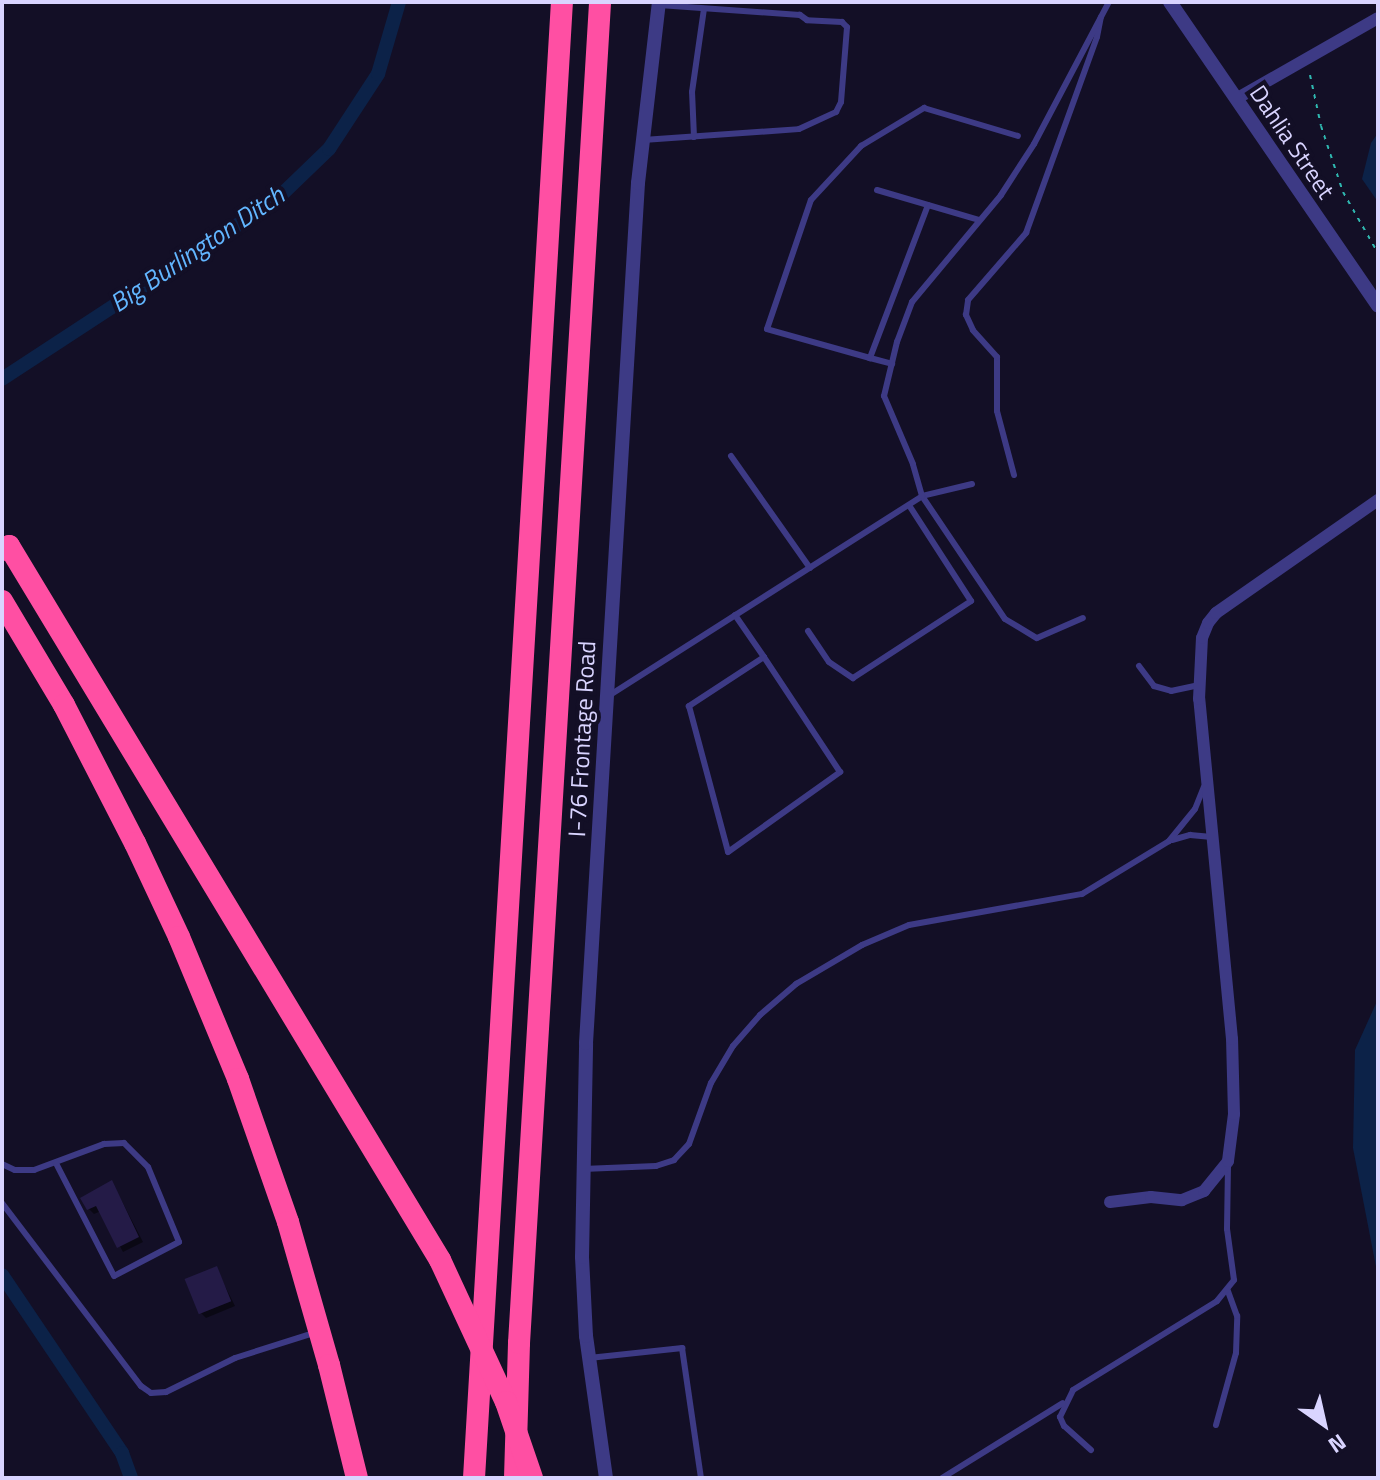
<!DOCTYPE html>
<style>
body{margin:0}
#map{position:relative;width:1380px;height:1480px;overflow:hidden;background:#130f26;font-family:"Titillium Web",sans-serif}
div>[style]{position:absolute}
.water>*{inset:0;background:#0c2248}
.shadow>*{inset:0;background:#0007}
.canal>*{height:14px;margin:-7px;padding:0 7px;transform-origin:7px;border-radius:7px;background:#0c2248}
.building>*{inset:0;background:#241b47;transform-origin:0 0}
.path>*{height:2px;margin-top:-1px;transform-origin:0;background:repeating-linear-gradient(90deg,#2fb8b0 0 4px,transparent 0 10px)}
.service>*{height:6px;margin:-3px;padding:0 3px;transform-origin:3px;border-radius:3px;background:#3d3a85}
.minor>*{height:12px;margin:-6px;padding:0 6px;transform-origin:6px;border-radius:6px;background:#3d3a85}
.tertiary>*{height:14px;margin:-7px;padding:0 7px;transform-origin:7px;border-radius:7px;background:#3d3a85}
.motorway>*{height:22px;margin:-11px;padding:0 11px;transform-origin:11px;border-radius:11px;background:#ff4fa3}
.motorway-bridge>*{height:22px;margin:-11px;padding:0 11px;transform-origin:11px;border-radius:11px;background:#ff4fa3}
span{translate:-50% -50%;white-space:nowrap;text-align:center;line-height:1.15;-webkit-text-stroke:8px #130f26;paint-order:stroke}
.street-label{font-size:24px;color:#d9d4ff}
.water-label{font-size:26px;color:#62b6ff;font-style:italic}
.frame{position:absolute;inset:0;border:4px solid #d9d4ff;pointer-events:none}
.north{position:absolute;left:1284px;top:1384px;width:80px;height:80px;-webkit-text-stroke:6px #130f26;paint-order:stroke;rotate:146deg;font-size:22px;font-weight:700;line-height:32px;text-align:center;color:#d9d4ff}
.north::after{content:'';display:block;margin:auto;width:28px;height:36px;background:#d9d4ff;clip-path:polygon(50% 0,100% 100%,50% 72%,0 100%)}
</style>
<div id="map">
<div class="water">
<div style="clip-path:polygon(1378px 133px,1378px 202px,1362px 179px,1371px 143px)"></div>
<div style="clip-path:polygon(1378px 999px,1378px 1277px,1353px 1148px,1355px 1050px)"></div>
</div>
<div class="shadow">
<div style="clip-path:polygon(112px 1182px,143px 1242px,123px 1252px,101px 1211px,94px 1214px,89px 1209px)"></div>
<div style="clip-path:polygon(216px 1268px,235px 1306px,206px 1318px,201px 1313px)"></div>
</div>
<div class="canal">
<div style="left:2px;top:379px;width:329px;rotate:-33.2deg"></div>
<div style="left:277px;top:199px;width:72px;rotate:-43.9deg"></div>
<div style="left:329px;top:149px;width:90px;rotate:-56.8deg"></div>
<div style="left:378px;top:74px;width:75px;rotate:-73.7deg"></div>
<div style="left:2px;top:1275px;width:215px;rotate:56deg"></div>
<div style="left:122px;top:1453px;width:27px;rotate:70deg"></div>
</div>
<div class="building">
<div style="clip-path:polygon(112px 1180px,139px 1237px,117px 1248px,96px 1206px,87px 1210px,80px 1198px)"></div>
<div style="left:217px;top:1266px;width:38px;height:35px;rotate:68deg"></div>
</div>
<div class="path">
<div style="left:1310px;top:75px;width:52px;rotate:77.8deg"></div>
<div style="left:1321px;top:126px;width:70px;rotate:71.6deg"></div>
<div style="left:1343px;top:192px;width:70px;rotate:60.2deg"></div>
</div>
<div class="service">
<div style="left:694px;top:137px;width:45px;rotate:-92.5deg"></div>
<div style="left:692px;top:92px;width:84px;rotate:-81.8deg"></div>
<div style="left:643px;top:140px;width:156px;rotate:-4deg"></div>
<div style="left:799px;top:129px;width:41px;rotate:-24.7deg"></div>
<div style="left:836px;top:112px;width:11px;rotate:-63deg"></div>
<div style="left:841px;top:102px;width:75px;rotate:-85.4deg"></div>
<div style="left:847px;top:27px;width:7px;rotate:-135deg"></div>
<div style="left:842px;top:22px;width:35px;rotate:-177deg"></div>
<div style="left:807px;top:20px;width:9px;rotate:-144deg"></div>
<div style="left:800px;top:15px;width:141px;rotate:-175.9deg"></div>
<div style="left:877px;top:190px;width:106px;rotate:16.4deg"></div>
<div style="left:928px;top:205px;width:164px;rotate:110.8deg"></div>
<div style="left:870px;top:358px;width:107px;rotate:-164.3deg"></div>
<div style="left:767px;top:329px;width:136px;rotate:-71.2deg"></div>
<div style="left:811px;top:200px;width:74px;rotate:-47.2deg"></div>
<div style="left:861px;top:146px;width:74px;rotate:-31.1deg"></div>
<div style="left:924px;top:108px;width:98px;rotate:16.6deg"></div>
<div style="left:870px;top:358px;width:23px;rotate:15deg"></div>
<div style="left:731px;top:456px;width:137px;rotate:54.8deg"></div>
<div style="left:1014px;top:475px;width:66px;rotate:-104.9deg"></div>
<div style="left:997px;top:411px;width:54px;rotate:-90deg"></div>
<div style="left:997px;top:357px;width:36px;rotate:-132deg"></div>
<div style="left:973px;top:330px;width:17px;rotate:-115deg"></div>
<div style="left:966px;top:315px;width:15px;rotate:-82deg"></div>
<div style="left:968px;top:300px;width:89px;rotate:-49.1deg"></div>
<div style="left:1026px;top:233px;width:208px;rotate:-70.1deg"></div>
<div style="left:1097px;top:37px;width:20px;rotate:-79deg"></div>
<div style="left:972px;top:484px;width:51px;rotate:166.5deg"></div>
<div style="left:922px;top:496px;width:148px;rotate:56deg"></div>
<div style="left:1005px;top:619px;width:37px;rotate:31deg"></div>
<div style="left:1037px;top:638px;width:50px;rotate:-23.5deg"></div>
<div style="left:735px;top:615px;width:51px;rotate:55.4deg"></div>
<div style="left:764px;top:657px;width:90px;rotate:146.8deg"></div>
<div style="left:689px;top:706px;width:151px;rotate:75deg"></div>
<div style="left:728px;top:852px;width:138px;rotate:-35.5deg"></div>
<div style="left:840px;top:772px;width:138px;rotate:-123.5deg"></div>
<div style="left:808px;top:631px;width:37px;rotate:56deg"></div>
<div style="left:829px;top:662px;width:29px;rotate:34deg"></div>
<div style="left:853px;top:678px;width:141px;rotate:-33.1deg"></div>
<div style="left:971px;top:601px;width:114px;rotate:-122.9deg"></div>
<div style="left:1139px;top:666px;width:25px;rotate:53deg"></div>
<div style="left:1154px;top:686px;width:18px;rotate:16deg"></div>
<div style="left:1171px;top:691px;width:30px;rotate:-12deg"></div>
<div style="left:610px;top:695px;width:370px;rotate:-32.5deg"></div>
<div style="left:922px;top:496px;width:33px;rotate:-106deg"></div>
<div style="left:913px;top:464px;width:74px;rotate:-113.1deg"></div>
<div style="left:884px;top:396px;width:56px;rotate:-76.5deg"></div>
<div style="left:897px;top:342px;width:43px;rotate:-69.4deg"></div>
<div style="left:912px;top:302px;width:139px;rotate:-50.2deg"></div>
<div style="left:1001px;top:195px;width:61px;rotate:-57.1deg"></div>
<div style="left:1034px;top:144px;width:161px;rotate:-62.2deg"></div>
<div style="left:1172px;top:840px;width:19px;rotate:-16deg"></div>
<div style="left:1190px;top:835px;width:22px;rotate:5deg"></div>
<div style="left:2px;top:1164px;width:14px;rotate:25deg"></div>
<div style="left:15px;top:1170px;width:19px"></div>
<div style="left:34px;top:1170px;width:75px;rotate:-20.4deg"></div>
<div style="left:104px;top:1144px;width:20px;rotate:-3deg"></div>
<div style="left:124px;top:1143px;width:34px;rotate:45deg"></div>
<div style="left:148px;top:1167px;width:81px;rotate:67.5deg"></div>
<div style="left:179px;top:1242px;width:73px;rotate:152.4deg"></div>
<div style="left:114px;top:1276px;width:127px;rotate:-117.2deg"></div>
<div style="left:583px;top:1169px;width:73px;rotate:-2.4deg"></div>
<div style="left:656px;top:1166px;width:19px;rotate:-18deg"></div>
<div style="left:674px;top:1160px;width:22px;rotate:-47deg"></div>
<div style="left:689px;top:1144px;width:65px;rotate:-70.2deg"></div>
<div style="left:711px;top:1083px;width:43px;rotate:-59.3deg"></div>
<div style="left:733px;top:1046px;width:41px;rotate:-48.9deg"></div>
<div style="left:760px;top:1015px;width:48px;rotate:-40.7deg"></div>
<div style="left:796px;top:984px;width:77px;rotate:-30.6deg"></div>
<div style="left:862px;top:945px;width:51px;rotate:-23.1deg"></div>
<div style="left:909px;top:925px;width:176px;rotate:-10.2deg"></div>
<div style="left:1082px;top:894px;width:102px;rotate:-31.3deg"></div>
<div style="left:1169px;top:841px;width:41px;rotate:-50.9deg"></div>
<div style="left:1195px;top:809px;width:24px;rotate:-68deg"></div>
<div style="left:2px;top:1203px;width:230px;rotate:52.8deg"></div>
<div style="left:141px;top:1386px;width:12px;rotate:35deg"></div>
<div style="left:151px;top:1393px;width:15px;rotate:-4deg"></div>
<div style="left:166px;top:1392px;width:77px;rotate:-26.2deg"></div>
<div style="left:235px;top:1358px;width:83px;rotate:-17.6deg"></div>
<div style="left:589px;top:1358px;width:94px;rotate:-6.1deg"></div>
<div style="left:682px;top:1348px;width:131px;rotate:81.7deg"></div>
<div style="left:1216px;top:1425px;width:75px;rotate:-74.5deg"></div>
<div style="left:1236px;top:1353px;width:37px;rotate:-88deg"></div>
<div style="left:1237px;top:1316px;width:27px;rotate:-110deg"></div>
<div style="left:1091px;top:1450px;width:36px;rotate:-138deg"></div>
<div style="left:1064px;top:1426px;width:10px;rotate:-114deg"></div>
<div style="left:1060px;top:1417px;width:30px;rotate:-64deg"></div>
<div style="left:1073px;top:1390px;width:169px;rotate:-31.7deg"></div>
<div style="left:1217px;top:1301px;width:27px;rotate:-51deg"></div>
<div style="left:1234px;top:1280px;width:51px;rotate:-97.8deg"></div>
<div style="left:1227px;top:1229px;width:64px;rotate:-89.1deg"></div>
<div style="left:942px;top:1478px;width:142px;rotate:-31.8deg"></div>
</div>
<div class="minor">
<div style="left:1236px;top:99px;width:163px;rotate:-29.7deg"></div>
<div style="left:1110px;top:1202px;width:41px;rotate:-7deg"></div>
<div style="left:1151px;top:1197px;width:31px;rotate:6deg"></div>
<div style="left:1182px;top:1200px;width:24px;rotate:-22deg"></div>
<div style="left:1204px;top:1191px;width:38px;rotate:-51deg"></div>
<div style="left:1228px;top:1161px;width:47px;rotate:-82.7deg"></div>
<div style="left:1234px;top:1114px;width:75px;rotate:-91.5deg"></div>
<div style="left:1232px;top:1039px;width:342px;rotate:-95.5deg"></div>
<div style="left:1199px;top:699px;width:61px;rotate:-87.2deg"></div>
<div style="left:1202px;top:638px;width:16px;rotate:-68deg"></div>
<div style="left:1208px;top:623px;width:13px;rotate:-51deg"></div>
<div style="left:1216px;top:613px;width:198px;rotate:-34.9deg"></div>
</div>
<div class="tertiary">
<div style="left:1170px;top:2px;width:368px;rotate:55.6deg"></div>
<div style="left:606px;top:1478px;width:143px;rotate:-98deg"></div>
<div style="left:586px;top:1336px;width:79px;rotate:-92.9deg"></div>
<div style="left:582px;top:1257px;width:214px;rotate:-88.9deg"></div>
<div style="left:586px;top:1043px;width:862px;rotate:-86.54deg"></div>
<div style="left:638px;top:183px;width:182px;rotate:-83.4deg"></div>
</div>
<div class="motorway">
<div style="left:2px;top:550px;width:8px;rotate:-30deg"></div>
<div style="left:9px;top:546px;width:834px;rotate:58.88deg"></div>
<div style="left:2px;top:601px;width:121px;rotate:59.2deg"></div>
<div style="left:64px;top:705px;width:155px;rotate:62.8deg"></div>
<div style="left:135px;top:843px;width:104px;rotate:64.9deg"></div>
<div style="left:179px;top:937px;width:154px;rotate:67.4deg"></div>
<div style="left:238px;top:1079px;width:151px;rotate:70.7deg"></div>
<div style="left:288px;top:1222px;width:149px;rotate:74deg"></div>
<div style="left:329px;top:1365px;width:116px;rotate:76.1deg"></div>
<div style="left:474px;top:1478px;width:1479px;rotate:-86.59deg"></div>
<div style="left:515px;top:1478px;width:135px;rotate:-88.3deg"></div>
<div style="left:519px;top:1343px;width:1343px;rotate:-86.54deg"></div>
</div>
<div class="motorway-bridge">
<div style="left:440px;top:1260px;width:157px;rotate:65.1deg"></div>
<div style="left:506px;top:1402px;width:80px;rotate:71.1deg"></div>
</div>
<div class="street-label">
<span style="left:1292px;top:142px;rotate:56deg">Dahlia Street</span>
<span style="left:582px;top:739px;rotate:-87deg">I-76 Frontage Road</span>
</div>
<div class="water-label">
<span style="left:197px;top:249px;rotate:-34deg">Big Burlington Ditch</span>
</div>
<div class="frame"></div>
<div class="north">N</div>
</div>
